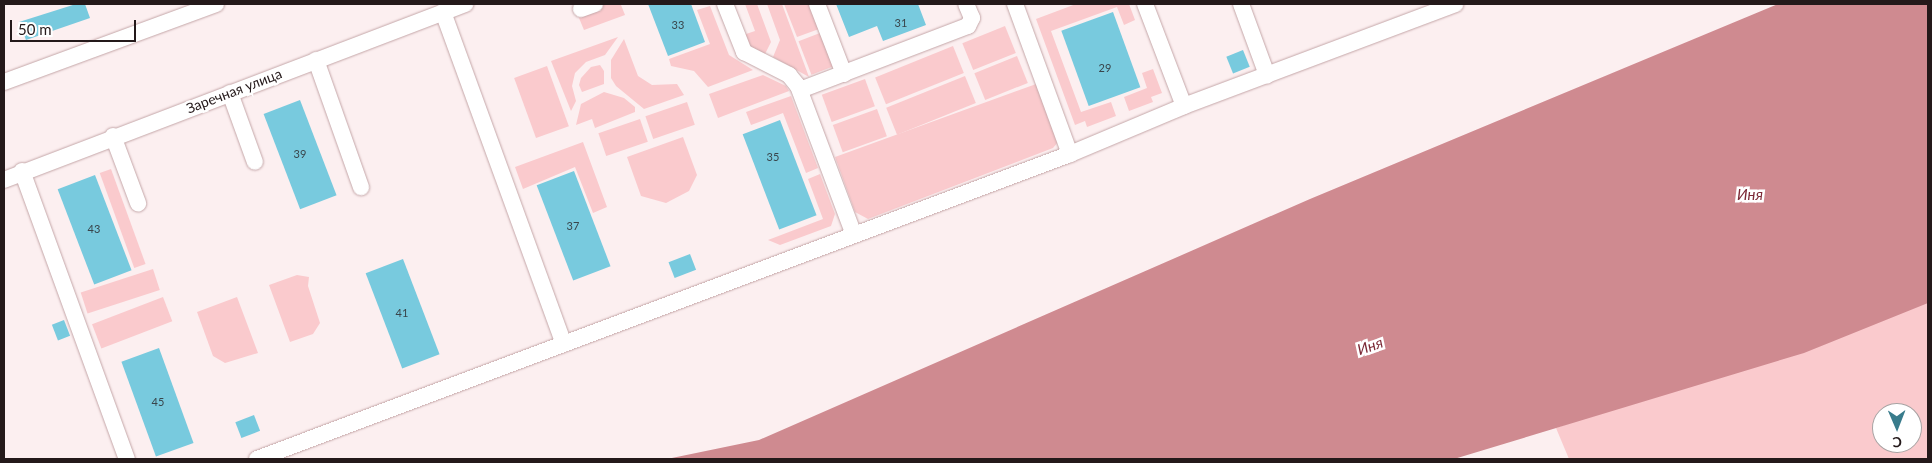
<!DOCTYPE html>
<meta charset="utf-8">
<style>
body{margin:0}
#map{position:relative;width:1932px;height:463px;overflow:hidden;background:#fceff0;font-family:Lato,sans-serif}
div>[style]{position:absolute}
.green>*{inset:0;background:#facacd;transform-origin:0 0}
.water>*{inset:0;background:#cf8a90}
.building>*{inset:0;background:#78cade;transform-origin:0 0}
.roads{filter:drop-shadow(0 0 1px #c4a6a8) drop-shadow(0 0 1px #c4a6a8)}
.minor>*{height:16px;margin:-8px;padding:0 8px;transform-origin:8px;border-radius:8px;background:#fff}
span{translate:-50% -50%;white-space:nowrap;text-align:center;line-height:1.15;-webkit-text-stroke:5px #fff;paint-order:stroke}
.number-label{font-size:11px;color:#39454b}
.number-label span{-webkit-text-stroke-width:0}
.street-label{font-size:14px;color:#24191a}
.water-label{font-size:15px;color:#7c2936;font-style:italic}
.frame{position:absolute;inset:0;border:5px solid #24191a;pointer-events:none}
.north{position:absolute;left:1872px;top:403px;width:50px;height:50px;box-sizing:border-box;background:#fff;border:1px solid #a7a3a3;border-radius:50%;rotate:179deg;font-size:14px;font-weight:700;line-height:20px;text-align:center;color:#24191a}
.north::after{content:'';display:block;margin:auto;width:18px;height:22px;background:#397c8c;clip-path:polygon(50% 0,100% 100%,50% 72%,0 100%)}
.scale{position:absolute;left:10px;top:20px;width:126px;height:22px;box-sizing:border-box;border:2px solid #24191a;border-top:0;padding-left:6px;font-size:15px;line-height:18px;white-space:nowrap;color:#24191a;-webkit-text-stroke:4px #fff;paint-order:stroke}
</style>
<div id="map">
<div class="green">
<div style="clip-path:polygon(606px 4px,621px 5px,625px 15px,584px 30px,579px 18px)"></div>
<div style="clip-path:polygon(745px 4px,757px 4px,771px 42px,765px 54px,749px 46px,743px 35px,755px 31px)"></div>
<div style="clip-path:polygon(767px 4px,782px 4px,809px 77px,773px 57px,780px 40px)"></div>
<div style="clip-path:polygon(784px 4px,809px 4px,819px 29px,797px 37px)"></div>
<div style="clip-path:polygon(1076px 4px,1129px 4px,1135px 20px,1124px 25px,1117px 7px,1051px 31px,1081px 112px,1111px 102px,1116px 116px,1087px 127px,1085px 121px,1075px 125px,1036px 19px)"></div>
<div style="clip-path:polygon(710px 6px,729px 55px,753px 70px,708px 87px,694px 71px,671px 66px,669px 59px,710px 44px,697px 10px)"></div>
<div style="left:1005px;top:26px;width:29px;height:46px;rotate:68deg"></div>
<div style="left:820px;top:33px;width:36px;height:23px;rotate:69deg"></div>
<div style="clip-path:polygon(618px 37px,605px 55px,586px 62px,575px 73px,572px 86px,576px 101px,571px 111px,551px 61px)"></div>
<div style="clip-path:polygon(624px 39px,638px 76px,652px 85px,677px 84px,684px 95px,644px 109px,616px 86px,611px 78px,611px 60px)"></div>
<div style="left:953px;top:46px;width:29px;height:84px;rotate:68deg"></div>
<div style="left:1017px;top:56px;width:29px;height:46px;rotate:68deg"></div>
<div style="clip-path:polygon(600px 65px,604px 71px,604px 84px,582px 92px,579px 85px,581px 78px,591px 67px)"></div>
<div style="left:547px;top:66px;width:64px;height:35px;rotate:70deg"></div>
<div style="clip-path:polygon(1153px 69px,1162px 93px,1151px 97px,1153px 102px,1129px 111px,1124px 97px,1147px 88px,1142px 73px)"></div>
<div style="clip-path:polygon(763px 75px,786px 86px,789px 91px,718px 118px,709px 94px)"></div>
<div style="left:965px;top:76px;width:29px;height:85px;rotate:68deg"></div>
<div style="left:865px;top:79px;width:29px;height:46px;rotate:70deg"></div>
<div style="clip-path:polygon(1039px 83px,1058px 142px,1053px 148px,868px 219px,855px 212px,835px 157px)"></div>
<div style="clip-path:polygon(604px 92px,624px 98px,635px 107px,635px 112px,595px 128px,592px 119px,576px 125px,581px 104px)"></div>
<div style="clip-path:polygon(791px 96px,818px 168px,806px 173px,783px 113px,751px 125px,746px 112px)"></div>
<div style="left:687px;top:102px;width:24px;height:44px;rotate:71deg"></div>
<div style="left:877px;top:109px;width:29px;height:47px;rotate:70deg"></div>
<div style="left:640px;top:119px;width:24px;height:44px;rotate:71deg"></div>
<div style="clip-path:polygon(683px 137px,697px 175px,689px 191px,666px 203px,641px 196px,627px 157px)"></div>
<div style="clip-path:polygon(583px 142px,607px 207px,593px 213px,575px 167px,523px 189px,515px 167px)"></div>
<div style="left:111px;top:169px;width:101px;height:12px;rotate:70deg"></div>
<div style="clip-path:polygon(820px 174px,835px 214px,831px 226px,780px 245px,768px 240px,823px 219px,808px 179px)"></div>
<div style="left:153px;top:269px;width:22px;height:76px;rotate:72deg"></div>
<div style="clip-path:polygon(297px 275px,309px 277px,308px 286px,320px 323px,313px 334px,290px 342px,269px 285px)"></div>
<div style="left:163px;top:297px;width:26px;height:76px;rotate:69deg"></div>
<div style="clip-path:polygon(237px 297px,258px 353px,225px 363px,213px 356px,197px 312px)"></div>
<div style="clip-path:polygon(evenodd,1928px 297px,1928px 459px,1569px 459px,1556px 428px,1928px 297px,1882px 413px,1912px 413px,1912px 443px,1882px 443px,1882px 413px)"></div>
</div>
<div class="water">
<div style="clip-path:polygon(1778px 4px,1928px 4px,1928px 303px,1804px 353px,1454px 459px,667px 459px,759px 440px,1310px 199px)"></div>
</div>
<div class="building">
<div style="clip-path:polygon(76px 4px,85px 4px,90px 18px,26px 40px,19px 22px)"></div>
<div style="clip-path:polygon(648px 4px,691px 4px,705px 42px,668px 56px)"></div>
<div style="clip-path:polygon(836px 4px,918px 4px,926px 25px,883px 41px,877px 26px,849px 37px)"></div>
<div style="left:1113px;top:12px;width:80px;height:55px;rotate:70deg"></div>
<div style="left:1243px;top:50px;width:18px;height:18px;rotate:68deg"></div>
<div style="left:300px;top:100px;width:102px;height:39px;rotate:69deg"></div>
<div style="left:780px;top:120px;width:102px;height:40px;rotate:69deg"></div>
<div style="left:574px;top:171px;width:102px;height:40px;rotate:69deg"></div>
<div style="left:95px;top:175px;width:102px;height:40px;rotate:69deg"></div>
<div style="left:690px;top:254px;width:17px;height:23px;rotate:69deg"></div>
<div style="left:403px;top:259px;width:102px;height:40px;rotate:69deg"></div>
<div style="left:64px;top:320px;width:17px;height:13px;rotate:69deg"></div>
<div style="left:159px;top:348px;width:101px;height:40px;rotate:70deg"></div>
<div style="left:254px;top:415px;width:17px;height:20px;rotate:69deg"></div>
</div>
<div class="roads">
<div class="minor">
<div style="left:725px;top:4px;width:52px;rotate:68.4deg"></div>
<div style="left:744px;top:52px;width:51px;rotate:27.1deg"></div>
<div style="left:789px;top:75px;width:14px;rotate:51deg"></div>
<div style="left:798px;top:86px;width:159px;rotate:69.4deg"></div>
<div style="left:817px;top:4px;width:75px;rotate:68.9deg"></div>
<div style="left:1015px;top:4px;width:160px;rotate:69.9deg"></div>
<div style="left:1145px;top:4px;width:109px;rotate:69.1deg"></div>
<div style="left:1241px;top:4px;width:76px;rotate:69.9deg"></div>
<div style="left:581px;top:9px;width:15px;rotate:-20deg"></div>
<div style="left:443px;top:12px;width:353px;rotate:70deg"></div>
<div style="left:316px;top:60px;width:135px;rotate:70.5deg"></div>
<div style="left:4px;top:82px;width:226px;rotate:-20.2deg"></div>
<div style="left:800px;top:90px;width:180px;rotate:-20.9deg"></div>
<div style="left:968px;top:26px;width:9px;rotate:-63deg"></div>
<div style="left:972px;top:18px;width:15px;rotate:-113deg"></div>
<div style="left:230px;top:93px;width:73px;rotate:70.1deg"></div>
<div style="left:113px;top:136px;width:72px;rotate:69.5deg"></div>
<div style="left:22px;top:171px;width:307px;rotate:70deg"></div>
<div style="left:4px;top:180px;width:494px;rotate:-20.9deg"></div>
<div style="left:257px;top:459px;width:868px;rotate:-20.56deg"></div>
<div style="left:1070px;top:154px;width:124px;rotate:-22.8deg"></div>
<div style="left:1184px;top:106px;width:290px;rotate:-20.6deg"></div>
</div>
</div>
<div class="number-label">
<span style="left:901px;top:23px">31</span>
<span style="left:678px;top:25px">33</span>
<span style="left:1105px;top:68px">29</span>
<span style="left:300px;top:154px">39</span>
<span style="left:773px;top:157px">35</span>
<span style="left:573px;top:226px">37</span>
<span style="left:94px;top:229px">43</span>
<span style="left:402px;top:313px">41</span>
<span style="left:158px;top:402px">45</span>
</div>
<div class="street-label">
<span style="left:234px;top:91px;rotate:-21deg">Заречная улица</span>
</div>
<div class="water-label">
<span style="left:1750px;top:195px">Иня</span>
<span style="left:1370px;top:346px;rotate:-19deg">Иня</span>
</div>
<div class="frame"></div>
<div class="north">С</div>
<div class="scale">50 m</div>
</div>
